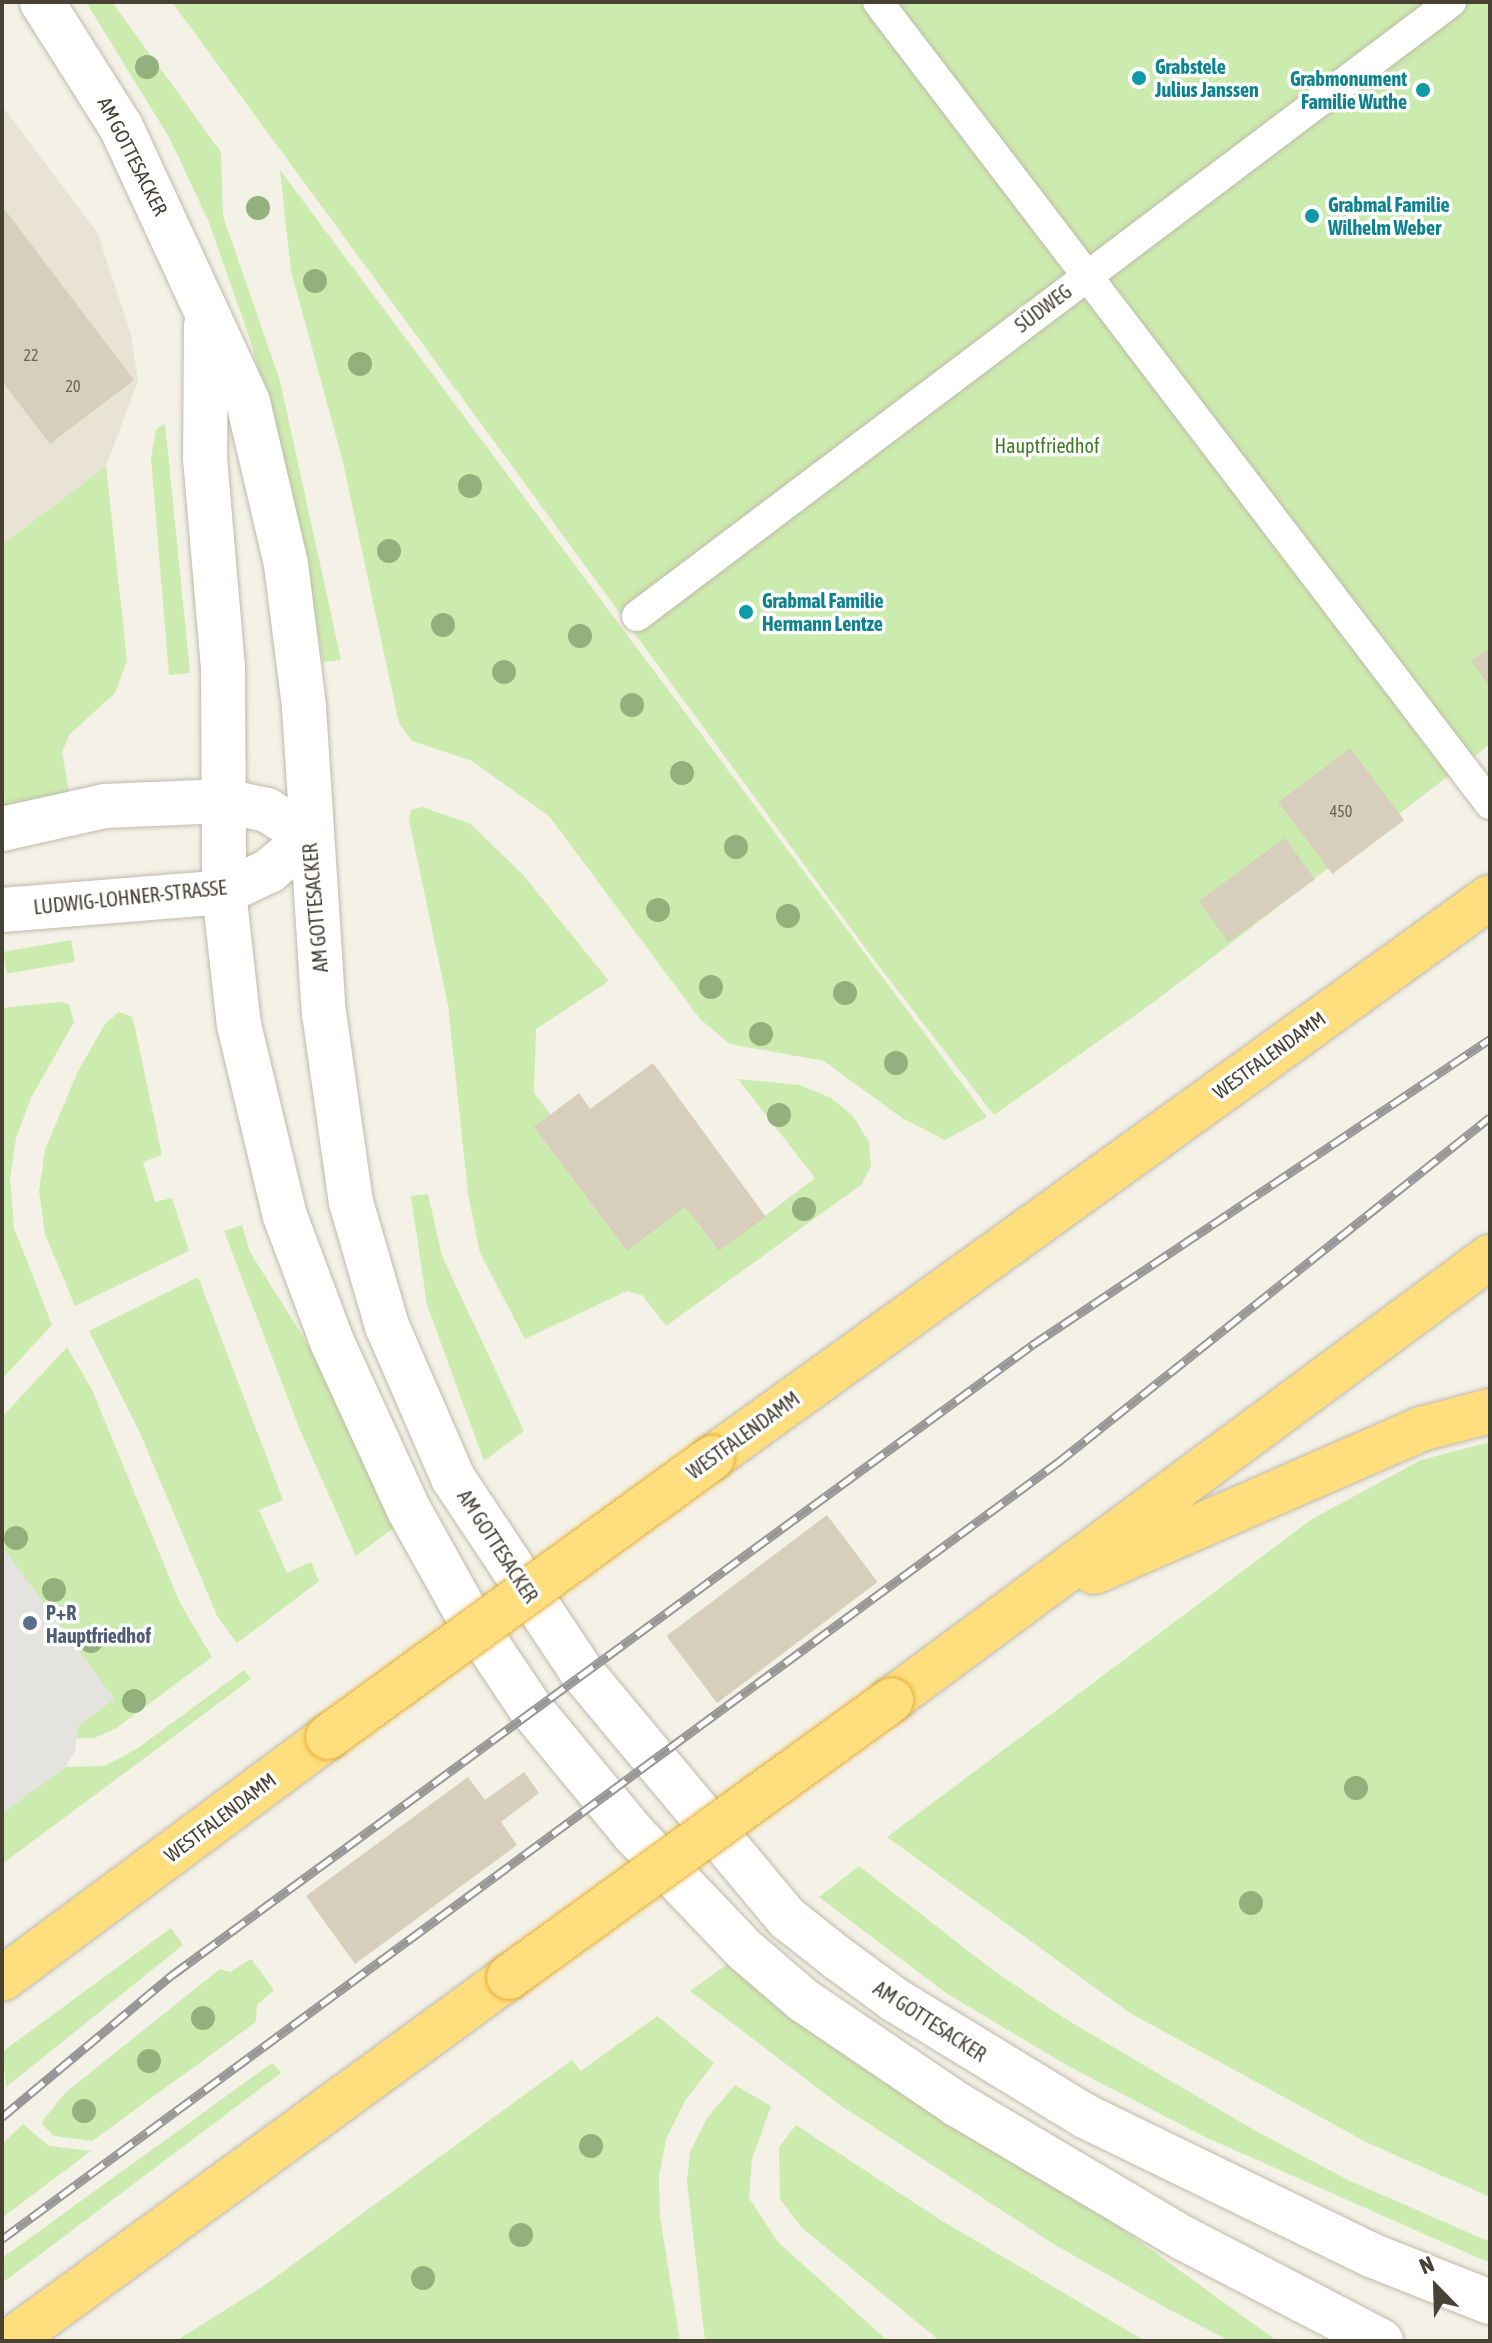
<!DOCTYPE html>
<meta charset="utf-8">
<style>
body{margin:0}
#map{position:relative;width:1492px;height:2343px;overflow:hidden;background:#f4f1e7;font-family:"Asap Condensed",sans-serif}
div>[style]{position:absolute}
.residential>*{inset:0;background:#e9e3d5}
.green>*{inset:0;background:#ccebae;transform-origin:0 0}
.parking>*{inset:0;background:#e5e3df}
.building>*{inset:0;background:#d7cebc;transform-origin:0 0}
.roads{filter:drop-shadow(0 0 2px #c0baa9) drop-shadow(0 0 2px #c0baa9)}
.service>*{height:30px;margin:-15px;padding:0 15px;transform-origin:15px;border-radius:15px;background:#fff}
.tertiary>*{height:44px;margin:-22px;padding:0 22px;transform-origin:22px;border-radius:22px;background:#fff}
.trunk>*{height:44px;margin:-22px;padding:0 22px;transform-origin:22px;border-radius:22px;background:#ffde7e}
.rail>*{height:9px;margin-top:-4.5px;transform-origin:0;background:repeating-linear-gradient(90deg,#fff 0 18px,#979797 0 36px);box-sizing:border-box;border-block:2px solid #979797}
.bridges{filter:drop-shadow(0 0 2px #e5ad30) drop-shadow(0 0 2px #e5ad30)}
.trunk-bridge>*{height:44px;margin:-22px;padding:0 22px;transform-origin:22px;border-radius:22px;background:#ffde7e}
.trees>*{width:24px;height:24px;margin:-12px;border-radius:50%;background:#92b17c}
.dots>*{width:22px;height:22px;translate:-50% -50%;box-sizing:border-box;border:4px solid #fff;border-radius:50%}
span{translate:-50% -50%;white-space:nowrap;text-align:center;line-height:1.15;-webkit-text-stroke:7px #fff;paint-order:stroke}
.number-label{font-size:16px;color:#6c6557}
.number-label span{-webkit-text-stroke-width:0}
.culture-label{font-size:20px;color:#0d838f;font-weight:700}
.left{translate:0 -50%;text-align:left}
.right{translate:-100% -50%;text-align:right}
.street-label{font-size:20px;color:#484235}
.park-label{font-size:20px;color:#427d25}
.service-label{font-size:20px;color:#4e5e75;font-weight:700}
.frame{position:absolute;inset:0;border:4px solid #484235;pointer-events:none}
.north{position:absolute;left:1396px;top:2247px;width:80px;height:80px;-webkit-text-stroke:6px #fff;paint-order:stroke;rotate:337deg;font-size:22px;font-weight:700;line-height:32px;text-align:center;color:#484235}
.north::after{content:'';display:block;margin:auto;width:28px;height:36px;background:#484235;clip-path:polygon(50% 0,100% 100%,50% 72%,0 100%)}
</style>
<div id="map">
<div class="residential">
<div style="clip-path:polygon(2px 106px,98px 234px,131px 334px,138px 381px,106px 466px,2px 545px)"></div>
</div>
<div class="green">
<div style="clip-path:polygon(86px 2px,112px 2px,221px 152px,223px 216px,280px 381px,341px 660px,323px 662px,308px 575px,252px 345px,208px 220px,170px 139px)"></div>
<div style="clip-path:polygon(172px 2px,1490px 2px,1490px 744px,1158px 999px,994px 1115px,871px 956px)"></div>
<div style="clip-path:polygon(280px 170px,987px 1117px,945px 1140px,902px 1118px,824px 1061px,730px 1044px,700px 1019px,549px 816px,472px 761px,412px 741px,399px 723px,342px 458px,291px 271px)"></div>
<div style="clip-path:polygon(165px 423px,190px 673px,169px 675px,151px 458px,156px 430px)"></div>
<div style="clip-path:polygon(106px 466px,127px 661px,115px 693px,70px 734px,62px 752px,69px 792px,2px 807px,2px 545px)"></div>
<div style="clip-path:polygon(422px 807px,471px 824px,524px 876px,609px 981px,536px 1029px,534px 1093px,551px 1115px,535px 1127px,626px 1250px,685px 1207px,719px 1251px,815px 1178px,738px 1079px,800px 1085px,831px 1098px,853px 1116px,869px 1142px,871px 1166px,861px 1185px,666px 1326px,642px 1295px,627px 1291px,525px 1339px,480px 1253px,468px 1193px,448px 1005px,409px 820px,411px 810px)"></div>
<div style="left:71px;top:940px;width:22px;height:69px;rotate:80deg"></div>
<div style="clip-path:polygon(60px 1002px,69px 1004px,74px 1022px,31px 1098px,16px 1138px,10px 1179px,14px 1228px,52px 1325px,2px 1379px,2px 1008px)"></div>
<div style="clip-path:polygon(119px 1012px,132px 1017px,135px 1028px,162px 1155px,143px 1162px,155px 1202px,172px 1198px,189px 1251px,75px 1306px,45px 1234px,39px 1191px,45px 1150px,77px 1073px,105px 1024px)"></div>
<div style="clip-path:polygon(428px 1194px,442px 1256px,524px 1431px,484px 1461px,427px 1305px,411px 1196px)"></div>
<div style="clip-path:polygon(242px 1225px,250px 1252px,325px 1372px,396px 1526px,356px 1556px,300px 1430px,224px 1231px)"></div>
<div style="clip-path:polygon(198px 1277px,283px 1500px,259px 1510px,287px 1573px,311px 1562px,319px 1581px,237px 1643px,218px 1618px,140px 1433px,89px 1331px)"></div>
<div style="clip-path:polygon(67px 1347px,92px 1390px,180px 1603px,212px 1657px,115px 1729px,94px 1738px,77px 1738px,78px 1726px,114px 1699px,2px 1547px,2px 1417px)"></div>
<div style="clip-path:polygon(1490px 1442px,1490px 2197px,1368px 2143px,1130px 2013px,887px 1837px,1312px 1519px,1421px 1460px)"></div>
<div style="clip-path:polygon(244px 1670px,251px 1679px,2px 1864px,2px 1813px,65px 1767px,105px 1766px,138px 1748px)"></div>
<div style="clip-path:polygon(859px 1866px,994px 1971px,1064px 2018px,1254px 2130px,1348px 2180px,1490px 2242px,1490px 2263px,1205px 2137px,1070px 2067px,946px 1993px,819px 1897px)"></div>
<div style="clip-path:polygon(171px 1928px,183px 1945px,6px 2087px,2px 2052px)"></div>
<div style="clip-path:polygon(251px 1959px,274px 1990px,257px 2005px,256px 2022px,92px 2141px,54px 2136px,41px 2123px,65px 2093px,220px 1969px,230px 1972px)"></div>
<div style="clip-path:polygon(732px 1961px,1095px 2209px,1277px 2341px,1230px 2341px,1170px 2310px,1055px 2245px,840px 2105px,690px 1991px)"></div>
<div style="clip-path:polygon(657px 2016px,714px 2063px,685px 2101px,666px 2139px,659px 2176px,660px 2217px,680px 2341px,176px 2341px,262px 2287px,572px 2060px,581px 2071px)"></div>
<div style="clip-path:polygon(272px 2063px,281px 2073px,2px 2283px,2px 2258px)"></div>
<div style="clip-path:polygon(735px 2085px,771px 2106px,752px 2159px,749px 2198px,778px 2242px,888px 2341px,705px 2341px,687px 2181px,690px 2152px,707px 2118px)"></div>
<div style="clip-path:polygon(23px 2124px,49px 2146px,91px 2151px,2px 2218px,2px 2144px)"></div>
<div style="clip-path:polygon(796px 2125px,939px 2219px,1145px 2341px,940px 2341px,801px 2227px,780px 2199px,779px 2147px)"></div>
</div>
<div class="parking">
<div style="clip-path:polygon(2px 1547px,114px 1699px,78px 1726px,75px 1751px,65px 1767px,2px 1813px)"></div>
</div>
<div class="building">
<div style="clip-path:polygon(2px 206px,134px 380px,50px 444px,2px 381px)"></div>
<div style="clip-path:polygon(1490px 647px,1490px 686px,1471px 661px)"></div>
<div style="left:1350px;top:748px;width:90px;height:90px;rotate:53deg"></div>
<div style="left:1285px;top:838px;width:51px;height:107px;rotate:54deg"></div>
<div style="clip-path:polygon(653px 1063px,766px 1217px,719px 1251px,685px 1207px,627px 1251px,534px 1127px,579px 1093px,590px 1109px)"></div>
<div style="left:827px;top:1515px;width:84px;height:201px;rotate:53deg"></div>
<div style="clip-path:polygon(524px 1772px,539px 1793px,501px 1822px,517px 1845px,355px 1964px,306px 1896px,468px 1777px,485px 1800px)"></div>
</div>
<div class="roads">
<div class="service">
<div style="left:878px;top:2px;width:1009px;rotate:52.65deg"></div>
<div style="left:637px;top:616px;width:1020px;rotate:-37.03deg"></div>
</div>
<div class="tertiary">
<div style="left:42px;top:2px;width:148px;rotate:57.7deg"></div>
<div style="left:121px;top:127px;width:303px;rotate:65.2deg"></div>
<div style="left:248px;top:402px;width:166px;rotate:76.8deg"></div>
<div style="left:286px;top:564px;width:144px;rotate:82.8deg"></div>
<div style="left:304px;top:707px;width:307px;rotate:86.3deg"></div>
<div style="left:324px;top:1013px;width:191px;rotate:81.9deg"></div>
<div style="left:351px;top:1202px;width:129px;rotate:73.8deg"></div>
<div style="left:387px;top:1326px;width:166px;rotate:66.5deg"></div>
<div style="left:453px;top:1478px;width:232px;rotate:56.4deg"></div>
<div style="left:581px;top:1671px;width:322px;rotate:50.2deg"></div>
<div style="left:787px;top:1918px;width:66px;rotate:38.3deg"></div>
<div style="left:839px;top:1959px;width:69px;rotate:36.2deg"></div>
<div style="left:895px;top:2000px;width:223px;rotate:31.4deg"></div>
<div style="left:1085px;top:2116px;width:318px;rotate:25.9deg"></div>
<div style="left:1371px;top:2255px;width:128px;rotate:21.6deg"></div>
<div style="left:206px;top:326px;width:132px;rotate:90.4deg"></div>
<div style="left:205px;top:458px;width:210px;rotate:85.1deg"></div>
<div style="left:223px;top:667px;width:225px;rotate:89.7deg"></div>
<div style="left:224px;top:892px;width:134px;rotate:83.6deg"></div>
<div style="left:239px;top:1025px;width:196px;rotate:76.5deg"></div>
<div style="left:285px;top:1216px;width:134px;rotate:69.5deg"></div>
<div style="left:332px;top:1342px;width:185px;rotate:65.4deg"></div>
<div style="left:409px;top:1510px;width:113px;rotate:60.9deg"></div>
<div style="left:464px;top:1609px;width:120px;rotate:56.2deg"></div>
<div style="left:531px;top:1709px;width:162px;rotate:50.5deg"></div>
<div style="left:634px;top:1834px;width:162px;rotate:46.3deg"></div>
<div style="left:746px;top:1951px;width:75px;rotate:40.7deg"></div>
<div style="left:803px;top:2000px;width:187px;rotate:34.1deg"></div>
<div style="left:958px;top:2105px;width:264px;rotate:30.6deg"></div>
<div style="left:1185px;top:2239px;width:221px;rotate:27.5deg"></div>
<div style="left:2px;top:829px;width:106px;rotate:-12.6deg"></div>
<div style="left:105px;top:806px;width:120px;rotate:-2.4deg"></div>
<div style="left:225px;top:801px;width:43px;rotate:12.1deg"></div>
<div style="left:267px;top:810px;width:50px;rotate:32.7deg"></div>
<div style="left:2px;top:910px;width:223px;rotate:-4.6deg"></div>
<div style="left:224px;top:892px;width:50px;rotate:-25deg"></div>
<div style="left:269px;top:871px;width:52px;rotate:-40.4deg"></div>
</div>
<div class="trunk">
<div style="left:712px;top:1458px;width:959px;rotate:-35.79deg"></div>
<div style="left:1094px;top:1572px;width:357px;rotate:-23.6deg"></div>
<div style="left:1421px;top:1429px;width:71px;rotate:-14.6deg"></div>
<div style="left:891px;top:1700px;width:745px;rotate:-36.49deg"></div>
<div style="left:2px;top:1979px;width:406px;rotate:-36.6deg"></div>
<div style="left:10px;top:2341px;width:618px;rotate:-36.11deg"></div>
</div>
</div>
<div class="rail">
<div style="left:2px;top:2117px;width:222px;rotate:-39.9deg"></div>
<div style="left:172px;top:1975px;width:1066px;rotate:-36.22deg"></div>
<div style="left:1032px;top:1345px;width:551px;rotate:-33.75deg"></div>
<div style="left:2px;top:2239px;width:1310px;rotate:-36.34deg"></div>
<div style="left:1057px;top:1463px;width:554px;rotate:-38.63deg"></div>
</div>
<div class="bridges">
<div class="trunk-bridge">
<div style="left:328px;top:1737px;width:475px;rotate:-36deg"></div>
<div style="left:509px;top:1977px;width:472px;rotate:-35.9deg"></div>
</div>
</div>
<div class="trees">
<div style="left:147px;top:67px"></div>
<div style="left:258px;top:208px"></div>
<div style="left:315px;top:281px"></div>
<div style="left:360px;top:364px"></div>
<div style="left:470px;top:486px"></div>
<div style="left:389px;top:551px"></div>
<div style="left:443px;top:625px"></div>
<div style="left:580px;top:636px"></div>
<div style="left:504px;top:672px"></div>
<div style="left:632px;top:705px"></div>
<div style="left:682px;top:773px"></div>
<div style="left:736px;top:847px"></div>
<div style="left:658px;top:910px"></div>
<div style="left:788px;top:916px"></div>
<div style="left:711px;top:987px"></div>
<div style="left:845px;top:993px"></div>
<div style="left:761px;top:1034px"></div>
<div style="left:896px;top:1063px"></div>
<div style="left:779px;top:1115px"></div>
<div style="left:804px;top:1209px"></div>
<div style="left:16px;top:1538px"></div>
<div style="left:54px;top:1590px"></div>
<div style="left:91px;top:1641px"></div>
<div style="left:134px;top:1701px"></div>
<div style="left:1356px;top:1788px"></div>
<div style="left:1251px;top:1903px"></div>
<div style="left:203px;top:2018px"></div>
<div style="left:149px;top:2061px"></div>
<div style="left:84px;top:2111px"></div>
<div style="left:591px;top:2146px"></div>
<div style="left:521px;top:2235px"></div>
<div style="left:423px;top:2278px"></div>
</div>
<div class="dots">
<div style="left:1139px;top:78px;background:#0f9aa8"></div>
<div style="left:1423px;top:90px;background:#0f9aa8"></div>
<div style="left:1312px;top:216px;background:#0f9aa8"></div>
<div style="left:746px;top:612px;background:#0f9aa8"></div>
<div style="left:30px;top:1623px;background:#5c6f8a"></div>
</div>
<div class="number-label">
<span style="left:31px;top:355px">22</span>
<span style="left:73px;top:386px">20</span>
<span style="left:1341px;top:811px">450</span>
</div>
<div class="culture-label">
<span class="left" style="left:1155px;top:78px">Grabstele<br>Julius Janssen</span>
<span class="right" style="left:1407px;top:90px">Grabmonument<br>Familie Wuthe</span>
<span class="left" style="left:1328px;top:216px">Grabmal Familie<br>Wilhelm Weber</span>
<span class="left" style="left:762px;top:612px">Grabmal Familie<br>Hermann Lentze</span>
</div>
<div class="street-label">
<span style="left:133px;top:156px;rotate:63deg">AM GOTTESACKER</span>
<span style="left:1043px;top:308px;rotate:-37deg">SÜDWEG</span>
<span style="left:130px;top:897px;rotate:-6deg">LUDWIG-LOHNER-STRASSE</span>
<span style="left:315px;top:908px;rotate:-95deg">AM GOTTESACKER</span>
<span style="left:1269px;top:1055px;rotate:-36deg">WESTFALENDAMM</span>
<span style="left:743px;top:1435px;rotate:-36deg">WESTFALENDAMM</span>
<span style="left:498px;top:1546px;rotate:57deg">AM GOTTESACKER</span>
<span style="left:220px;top:1817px;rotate:-37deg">WESTFALENDAMM</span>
<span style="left:930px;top:2021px;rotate:33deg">AM GOTTESACKER</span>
</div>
<div class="park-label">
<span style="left:1047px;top:445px">Hauptfriedhof</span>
</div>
<div class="service-label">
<span class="left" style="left:46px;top:1624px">P+R<br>Hauptfriedhof</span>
</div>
<div class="frame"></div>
<div class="north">N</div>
</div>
